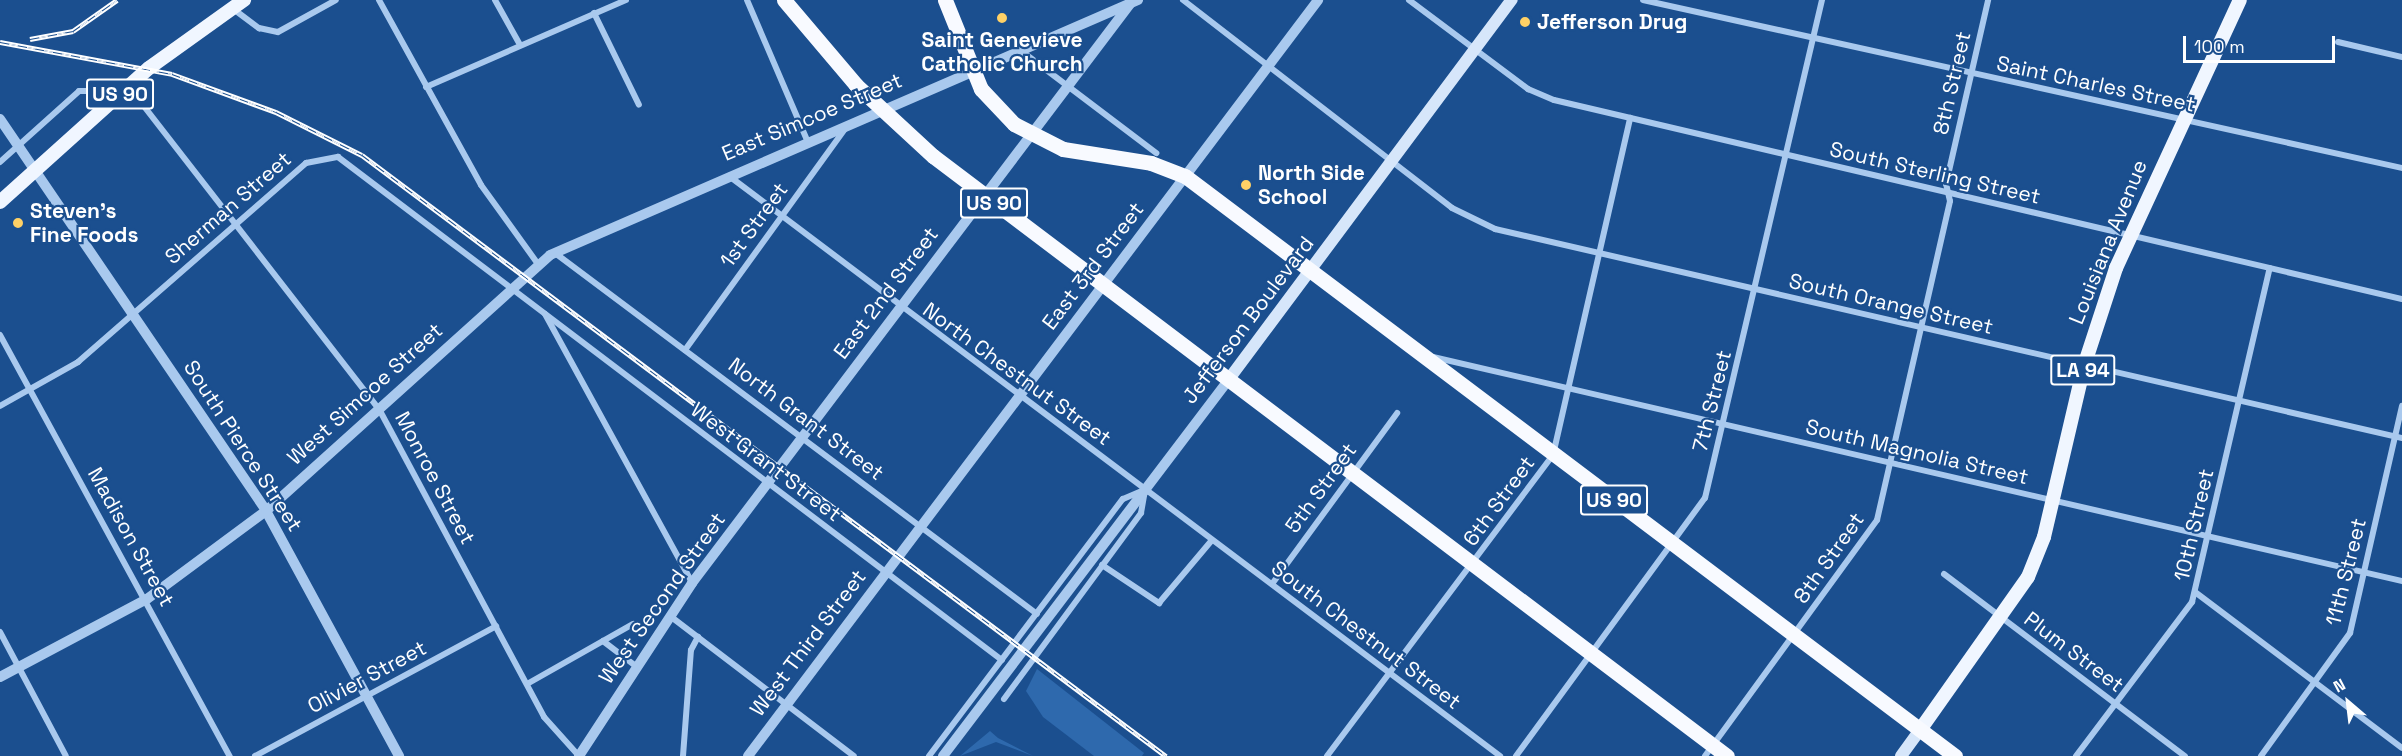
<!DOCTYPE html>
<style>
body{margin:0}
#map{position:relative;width:2402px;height:756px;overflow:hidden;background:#1b4f8f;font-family:"Space Grotesk",sans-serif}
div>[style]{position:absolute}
.green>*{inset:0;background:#2e69ad}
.minor>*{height:6px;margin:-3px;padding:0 3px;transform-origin:3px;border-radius:3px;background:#a9c9ee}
.tertiary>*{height:10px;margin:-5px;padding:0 5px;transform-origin:5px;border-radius:5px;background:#a9c9ee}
.secondary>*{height:12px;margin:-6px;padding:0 6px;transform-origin:6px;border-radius:6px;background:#d6e6fa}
.primary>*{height:14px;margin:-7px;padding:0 7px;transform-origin:7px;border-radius:7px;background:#f0f6ff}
.trunk>*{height:15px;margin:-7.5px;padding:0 7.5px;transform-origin:7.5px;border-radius:7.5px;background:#f8faff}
.rail>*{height:5px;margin-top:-2.5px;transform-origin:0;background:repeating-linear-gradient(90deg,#1b4f8f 0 9px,#fff 0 18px);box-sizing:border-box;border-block:2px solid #fff}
.dots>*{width:16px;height:16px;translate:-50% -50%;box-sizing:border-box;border:3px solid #1b4f8f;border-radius:50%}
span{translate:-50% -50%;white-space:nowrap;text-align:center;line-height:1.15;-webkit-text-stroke:4.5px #1b4f8f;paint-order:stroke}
.shield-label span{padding:2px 4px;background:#1b4f8f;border:2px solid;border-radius:4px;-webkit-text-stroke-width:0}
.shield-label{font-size:20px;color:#fff;font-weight:700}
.poi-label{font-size:21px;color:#fff;font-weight:700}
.left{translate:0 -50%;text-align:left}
.street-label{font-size:21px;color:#fff}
.north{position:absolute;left:2318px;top:672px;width:60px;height:60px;-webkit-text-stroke:4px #1b4f8f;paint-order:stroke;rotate:332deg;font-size:16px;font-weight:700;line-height:24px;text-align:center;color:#fff}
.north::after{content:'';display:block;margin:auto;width:21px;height:27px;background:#fff;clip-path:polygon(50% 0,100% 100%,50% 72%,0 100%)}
.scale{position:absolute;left:2183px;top:36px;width:152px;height:27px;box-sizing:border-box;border:3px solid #fff;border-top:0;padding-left:8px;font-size:18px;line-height:21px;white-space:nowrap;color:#fff;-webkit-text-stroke:4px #1b4f8f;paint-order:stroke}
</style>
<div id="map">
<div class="green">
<div style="clip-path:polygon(1037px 669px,1144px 753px,1142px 756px,1094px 756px,1043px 717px,1026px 691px)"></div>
<div style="clip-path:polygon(990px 731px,998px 738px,1033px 756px,996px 742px,960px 756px)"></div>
</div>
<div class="minor">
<div style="left:379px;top:0;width:211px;rotate:61.1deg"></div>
<div style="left:481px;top:185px;width:97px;rotate:54.2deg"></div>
<div style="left:495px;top:0;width:51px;rotate:60.9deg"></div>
<div style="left:747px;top:0;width:152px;rotate:66.8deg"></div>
<div style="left:1183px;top:0;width:340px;rotate:37.7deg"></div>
<div style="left:1452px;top:208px;width:48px;rotate:26deg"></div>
<div style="left:1495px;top:229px;width:931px;rotate:12.98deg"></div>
<div style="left:1409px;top:0;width:149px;rotate:36.8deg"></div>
<div style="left:1528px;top:89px;width:28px;rotate:23deg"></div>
<div style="left:1554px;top:100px;width:871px;rotate:13.21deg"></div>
<div style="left:1643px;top:0;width:777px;rotate:12.48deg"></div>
<div style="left:232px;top:8px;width:34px;rotate:37deg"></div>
<div style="left:259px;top:28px;width:19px;rotate:12deg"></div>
<div style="left:278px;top:32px;width:66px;rotate:-28.9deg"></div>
<div style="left:594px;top:13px;width:102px;rotate:63.9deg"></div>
<div style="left:2338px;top:42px;width:66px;rotate:13.2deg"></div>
<div style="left:1020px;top:50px;width:171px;rotate:37.1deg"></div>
<div style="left:129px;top:87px;width:408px;rotate:52.2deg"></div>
<div style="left:379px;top:409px;width:349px;rotate:61.8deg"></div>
<div style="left:544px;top:717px;width:52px;rotate:48.1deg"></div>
<div style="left:426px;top:87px;width:218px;rotate:-23.5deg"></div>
<div style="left:0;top:162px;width:106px;rotate:-41.9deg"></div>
<div style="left:79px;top:91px;width:13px"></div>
<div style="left:92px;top:91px;width:21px;rotate:51deg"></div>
<div style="left:729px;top:176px;width:965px;rotate:36.95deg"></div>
<div style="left:555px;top:253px;width:602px;rotate:36.83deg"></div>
<div style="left:545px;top:314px;width:307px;rotate:61.3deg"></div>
<div style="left:0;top:335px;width:480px;rotate:61.4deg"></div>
<div style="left:685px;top:350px;width:273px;rotate:-54.1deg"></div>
<div style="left:1433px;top:357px;width:995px;rotate:13.02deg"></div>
<div style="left:0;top:406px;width:90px;rotate:-29.4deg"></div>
<div style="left:78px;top:362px;width:303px;rotate:-41.1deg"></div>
<div style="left:306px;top:163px;width:33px;rotate:-11deg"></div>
<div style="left:338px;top:157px;width:833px;rotate:37.15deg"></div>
<div style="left:1102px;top:565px;width:69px;rotate:33.7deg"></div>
<div style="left:1159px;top:603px;width:82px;rotate:-49.9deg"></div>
<div style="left:1944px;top:574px;width:302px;rotate:37.1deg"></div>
<div style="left:1272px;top:584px;width:212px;rotate:-53.8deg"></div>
<div style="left:2195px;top:592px;width:259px;rotate:37deg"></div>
<div style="left:670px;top:616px;width:231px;rotate:37.3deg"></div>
<div style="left:0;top:632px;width:140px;rotate:62deg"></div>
<div style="left:603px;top:641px;width:43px;rotate:37.4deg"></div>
<div style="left:527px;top:684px;width:122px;rotate:-29.5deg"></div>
<div style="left:1004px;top:699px;width:231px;rotate:-53.6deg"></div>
<div style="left:1141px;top:513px;width:22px;rotate:-80deg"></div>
<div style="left:255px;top:756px;width:274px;rotate:-28.3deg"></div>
<div style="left:683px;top:756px;width:106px;rotate:-85.7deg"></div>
<div style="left:691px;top:650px;width:15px;rotate:-62deg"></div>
<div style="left:929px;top:756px;width:322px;rotate:-53deg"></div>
<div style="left:1123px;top:499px;width:21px;rotate:-23deg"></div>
<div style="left:1327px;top:756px;width:376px;rotate:-53.1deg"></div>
<div style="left:1553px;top:455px;width:346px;rotate:-77.1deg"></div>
<div style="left:1516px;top:756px;width:320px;rotate:-53.8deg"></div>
<div style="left:1705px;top:498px;width:512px;rotate:-76.78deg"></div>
<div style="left:1705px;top:756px;width:292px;rotate:-53.9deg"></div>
<div style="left:1877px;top:520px;width:327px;rotate:-77.1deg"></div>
<div style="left:1950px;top:201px;width:17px;rotate:-103deg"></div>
<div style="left:1946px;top:184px;width:189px;rotate:-77.1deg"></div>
<div style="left:2076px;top:756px;width:193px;rotate:-53deg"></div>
<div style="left:2192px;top:602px;width:343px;rotate:-76.9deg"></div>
<div style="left:2261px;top:756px;width:152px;rotate:-54.1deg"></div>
<div style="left:2350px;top:633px;width:233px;rotate:-77.1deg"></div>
</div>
<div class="tertiary">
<div style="left:0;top:119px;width:474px;rotate:55.8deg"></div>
<div style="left:266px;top:511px;width:279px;rotate:61.5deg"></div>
<div style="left:0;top:677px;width:166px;rotate:-28deg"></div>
<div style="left:147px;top:599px;width:148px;rotate:-36.5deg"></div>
<div style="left:266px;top:511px;width:382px;rotate:-42deg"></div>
<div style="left:550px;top:255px;width:641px;rotate:-23.45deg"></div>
<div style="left:579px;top:756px;width:207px;rotate:-56.8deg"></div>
<div style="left:692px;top:583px;width:726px;rotate:-52.89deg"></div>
<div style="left:748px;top:756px;width:947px;rotate:-52.98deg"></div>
<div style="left:943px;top:756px;width:473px;rotate:-52.8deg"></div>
</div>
<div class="secondary">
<div style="left:1229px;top:379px;width:473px;rotate:-53.3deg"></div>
<div style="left:1901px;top:756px;width:32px;rotate:-54deg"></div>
</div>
<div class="primary">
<div style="left:0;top:202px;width:200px;rotate:-42deg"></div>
<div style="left:149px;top:68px;width:117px;rotate:-35.6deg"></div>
<div style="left:1920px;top:730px;width:187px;rotate:-54.8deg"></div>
<div style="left:2028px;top:577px;width:43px;rotate:-68.2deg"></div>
<div style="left:2044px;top:537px;width:176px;rotate:-76.8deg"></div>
<div style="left:2084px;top:366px;width:103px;rotate:-71.9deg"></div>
<div style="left:2116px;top:268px;width:295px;rotate:-65.2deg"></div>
</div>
<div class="trunk">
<div style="left:784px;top:0;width:111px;rotate:49.7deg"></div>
<div style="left:856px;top:85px;width:105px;rotate:42.7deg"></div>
<div style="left:933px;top:156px;width:995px;rotate:37.08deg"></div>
<div style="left:945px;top:0;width:96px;rotate:68deg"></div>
<div style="left:981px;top:89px;width:48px;rotate:46.7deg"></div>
<div style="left:1014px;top:124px;width:55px;rotate:27deg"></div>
<div style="left:1063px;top:149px;width:89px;rotate:9deg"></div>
<div style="left:1151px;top:163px;width:36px;rotate:21deg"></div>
<div style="left:1185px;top:176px;width:964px;rotate:36.99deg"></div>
</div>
<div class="rail">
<div style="left:30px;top:39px;width:44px;rotate:-10.5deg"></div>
<div style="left:73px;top:31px;width:54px;rotate:-35.2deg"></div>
<div style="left:0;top:42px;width:175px;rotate:10.5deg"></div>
<div style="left:172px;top:74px;width:111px;rotate:20.1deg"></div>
<div style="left:276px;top:112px;width:96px;rotate:26.6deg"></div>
<div style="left:362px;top:155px;width:1004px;rotate:36.78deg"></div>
</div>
<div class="dots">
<div style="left:1002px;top:18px;background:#ffd166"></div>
<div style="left:1525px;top:22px;background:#ffd166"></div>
<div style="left:1246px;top:185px;background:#ffd166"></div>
<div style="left:18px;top:223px;background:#ffd166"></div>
</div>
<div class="shield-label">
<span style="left:120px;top:94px">US 90</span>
<span style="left:994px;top:203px">US 90</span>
<span style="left:2083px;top:370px">LA 94</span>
<span style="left:1614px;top:500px">US 90</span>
</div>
<div class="poi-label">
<span class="left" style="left:1537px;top:22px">Jefferson Drug</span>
<span style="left:1002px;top:52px">Saint Genevieve<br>Catholic Church</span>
<span class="left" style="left:1258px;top:185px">North Side<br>School</span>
<span class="left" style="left:30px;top:223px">Steven's<br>Fine Foods</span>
</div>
<div class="street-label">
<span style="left:1952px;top:83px;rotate:-77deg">8th Street</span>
<span style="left:2096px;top:84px;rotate:12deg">Saint Charles Street</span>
<span style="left:812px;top:117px;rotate:-23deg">East Simcoe Street</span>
<span style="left:1935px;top:173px;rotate:13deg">South Sterling Street</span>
<span style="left:228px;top:208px;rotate:-41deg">Sherman Street</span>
<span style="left:754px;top:225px;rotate:-54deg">1st Street</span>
<span style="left:2108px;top:242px;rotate:-68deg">Louisiana Avenue</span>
<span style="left:1093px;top:266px;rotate:-53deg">East 3rd Street</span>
<span style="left:886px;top:293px;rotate:-53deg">East 2nd Street</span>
<span style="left:1891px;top:304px;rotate:13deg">South Orange Street</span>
<span style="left:1248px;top:320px;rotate:-53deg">Jefferson Boulevard</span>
<span style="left:1017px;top:374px;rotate:36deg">North Chestnut Street</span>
<span style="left:365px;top:394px;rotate:-42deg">West Simcoe Street</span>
<span style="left:1712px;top:401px;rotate:-76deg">7th Street</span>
<span style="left:806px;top:419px;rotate:37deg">North Grant Street</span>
<span style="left:243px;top:446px;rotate:57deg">South Pierce Street</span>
<span style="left:1917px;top:452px;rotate:13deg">South Magnolia Street</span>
<span style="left:766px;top:462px;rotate:37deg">West Grant Street</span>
<span style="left:435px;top:478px;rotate:62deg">Monroe Street</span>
<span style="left:1321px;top:488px;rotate:-54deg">5th Street</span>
<span style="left:1499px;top:501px;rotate:-54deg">6th Street</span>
<span style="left:2194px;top:525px;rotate:-77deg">10th Street</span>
<span style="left:131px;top:537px;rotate:61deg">Madison Street</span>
<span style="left:1829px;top:558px;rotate:-55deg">8th Street</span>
<span style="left:2346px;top:572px;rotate:-76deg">11th Street</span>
<span style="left:662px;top:598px;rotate:-55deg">West Second Street</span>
<span style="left:1366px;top:635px;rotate:37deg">South Chestnut Street</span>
<span style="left:808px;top:643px;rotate:-53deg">West Third Street</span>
<span style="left:2074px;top:652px;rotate:37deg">Plum Street</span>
<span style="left:367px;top:677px;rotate:-28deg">Olivier Street</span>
</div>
<div class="north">N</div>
<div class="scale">100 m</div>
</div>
